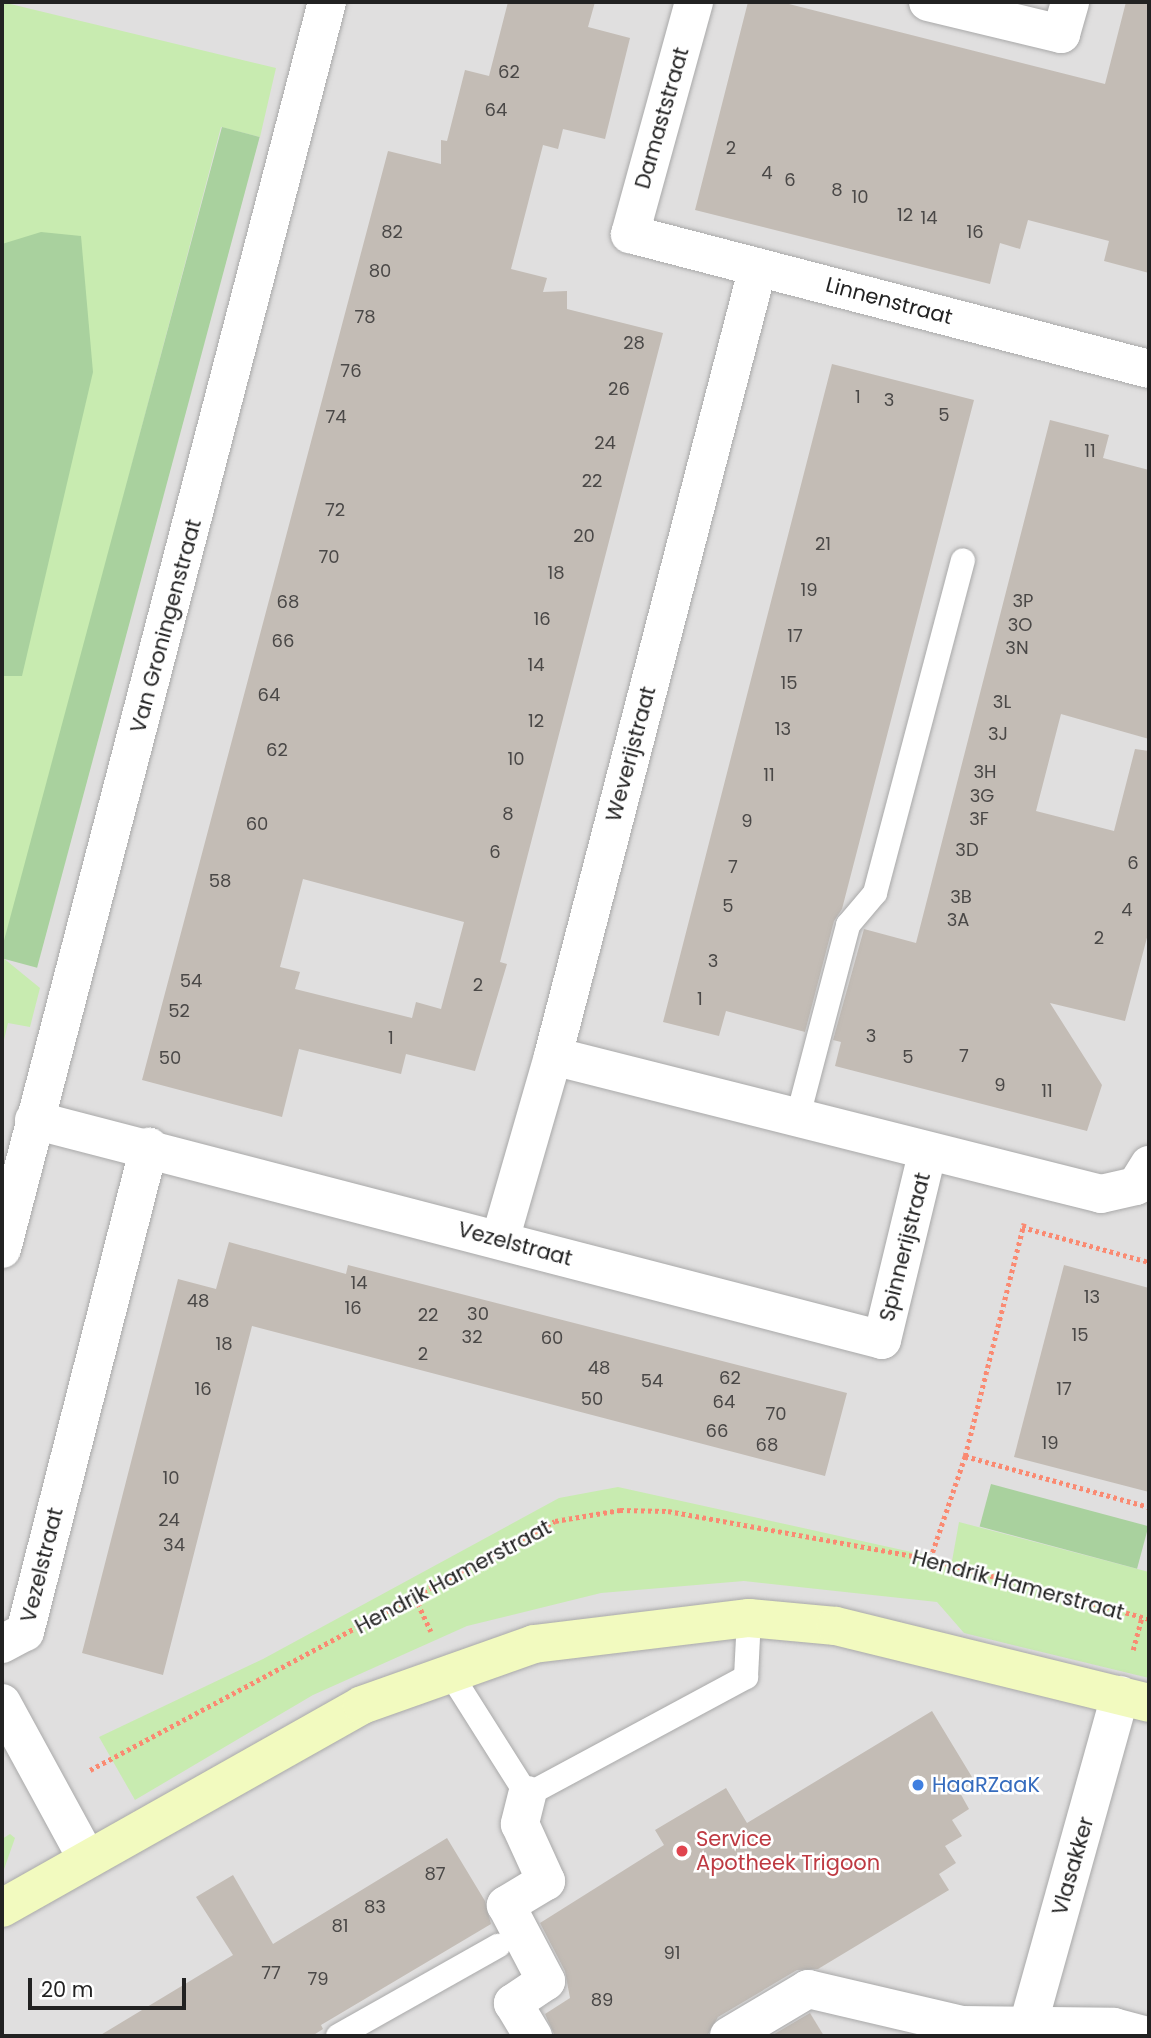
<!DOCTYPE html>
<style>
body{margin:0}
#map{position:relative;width:1151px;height:2038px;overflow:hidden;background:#f2f0e9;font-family:Poppins,sans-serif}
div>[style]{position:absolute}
.residential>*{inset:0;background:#e0dfdf;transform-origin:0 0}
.grass>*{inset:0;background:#c8ebb0}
.forest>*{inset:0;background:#a9d19e;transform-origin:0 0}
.building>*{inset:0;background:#c3bcb5}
.path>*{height:4.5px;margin-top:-2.25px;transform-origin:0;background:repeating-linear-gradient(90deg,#fa8a72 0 3.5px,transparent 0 7px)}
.roads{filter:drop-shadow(0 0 2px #a9a9a9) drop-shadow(0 0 2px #a9a9a9)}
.lane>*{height:24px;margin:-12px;padding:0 12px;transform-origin:12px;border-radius:12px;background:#fff}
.street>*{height:38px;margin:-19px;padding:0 19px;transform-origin:19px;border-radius:19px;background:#fff}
.secondary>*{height:38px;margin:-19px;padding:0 19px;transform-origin:19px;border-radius:19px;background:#f2fabf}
.dots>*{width:19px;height:19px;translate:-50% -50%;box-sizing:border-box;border:4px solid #fff;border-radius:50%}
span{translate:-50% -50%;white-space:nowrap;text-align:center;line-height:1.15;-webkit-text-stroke:5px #fff;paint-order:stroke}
.number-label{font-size:18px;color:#4a4847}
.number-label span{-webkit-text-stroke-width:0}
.street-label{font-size:21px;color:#222}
.shop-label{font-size:21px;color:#366cbe}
.left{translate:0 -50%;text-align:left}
.health-label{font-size:21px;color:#be3a42}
.frame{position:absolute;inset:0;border:4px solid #222;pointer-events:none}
.scale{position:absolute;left:28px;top:1978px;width:158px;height:32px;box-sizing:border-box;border:4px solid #222;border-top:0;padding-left:9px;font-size:21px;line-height:24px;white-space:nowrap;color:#222;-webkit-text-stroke:5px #fff;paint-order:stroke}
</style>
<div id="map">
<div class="residential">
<div style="left:2px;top:2px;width:1147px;height:2034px"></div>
</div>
<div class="grass">
<div style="clip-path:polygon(2px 2px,276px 68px,260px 137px,221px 127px,2px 957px,40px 988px,30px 1027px,8px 1023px,2px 1048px)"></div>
<div style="clip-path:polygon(618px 1487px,952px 1561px,959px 1522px,1149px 1572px,1149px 1678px,964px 1633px,937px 1602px,744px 1581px,601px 1593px,467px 1626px,313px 1695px,135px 1800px,99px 1737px,263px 1659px,559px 1498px)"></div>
<div style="clip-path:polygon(10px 1834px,15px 1838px,2px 1875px,2px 1839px)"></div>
</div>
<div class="forest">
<div style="left:222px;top:127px;width:39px;height:860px;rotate:15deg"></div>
<div style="clip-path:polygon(41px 232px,81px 236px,93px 372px,22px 676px,2px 676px,2px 244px)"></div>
<div style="left:991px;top:1484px;width:163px;height:44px;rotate:15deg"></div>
</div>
<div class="building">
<div style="clip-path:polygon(evenodd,508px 2px,595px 2px,588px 27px,630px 38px,605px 139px,563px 129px,558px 149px,543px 145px,511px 269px,547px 278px,543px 292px,567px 291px,567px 309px,663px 333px,500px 962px,507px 964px,475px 1071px,406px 1054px,401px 1074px,299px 1049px,282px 1117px,142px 1080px,388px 151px,441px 164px,441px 140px,447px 141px,465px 70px,489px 76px,508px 2px,303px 879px,464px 922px,441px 1009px,416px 1002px,412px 1018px,295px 989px,300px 972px,280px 967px,303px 879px)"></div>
<div style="clip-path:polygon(748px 2px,781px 2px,1105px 84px,1126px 2px,1149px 2px,1149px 273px,1104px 261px,1109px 241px,1028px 220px,1020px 249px,1000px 243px,990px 284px,695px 210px)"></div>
<div style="clip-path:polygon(832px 364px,974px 400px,842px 909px,834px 921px,805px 1032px,726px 1011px,719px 1036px,663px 1022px)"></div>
<div style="clip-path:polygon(1050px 420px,1109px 435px,1103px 458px,1149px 470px,1149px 739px,1061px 714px,1036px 811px,1114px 831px,1135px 749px,1149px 751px,1149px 930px,1125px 1021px,1050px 1003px,1102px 1085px,1087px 1131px,835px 1066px,841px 1042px,833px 1040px,864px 929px,916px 943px)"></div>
<div style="clip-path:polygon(229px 1242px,346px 1274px,348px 1265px,847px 1393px,825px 1476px,252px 1326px,163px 1675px,82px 1653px,178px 1279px,216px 1289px)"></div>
<div style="clip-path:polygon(1064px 1265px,1149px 1288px,1149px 1492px,1014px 1457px)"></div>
<div style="clip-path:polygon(932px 1711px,975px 1782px,959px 1791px,969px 1809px,952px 1820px,962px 1836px,945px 1846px,956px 1863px,939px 1874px,949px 1890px,818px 1969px,797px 1970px,718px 2017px,707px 2036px,555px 2036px,545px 2014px,570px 1998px,565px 1971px,540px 1923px,664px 1845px,655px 1830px,726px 1788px,747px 1823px)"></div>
<div style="clip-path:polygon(447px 1838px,485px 1901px,491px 1924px,321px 2025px,323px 2029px,312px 2036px,99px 2036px,233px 1955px,196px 1897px,233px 1875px,273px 1944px)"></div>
<div style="clip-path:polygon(810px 2013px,824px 2036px,771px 2036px)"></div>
</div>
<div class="path">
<div style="left:1022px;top:1227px;width:132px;rotate:15.4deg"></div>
<div style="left:965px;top:1456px;width:191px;rotate:15.5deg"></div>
<div style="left:930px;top:1559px;width:109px;rotate:-71.2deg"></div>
<div style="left:965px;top:1456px;width:240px;rotate:-75.8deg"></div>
<div style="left:415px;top:1597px;width:38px;rotate:65deg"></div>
<div style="left:1133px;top:1650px;width:34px;rotate:-75deg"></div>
<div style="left:90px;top:1770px;width:527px;rotate:-28.17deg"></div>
<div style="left:555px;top:1521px;width:66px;rotate:-9.6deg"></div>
<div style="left:620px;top:1510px;width:48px;rotate:1.2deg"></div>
<div style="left:668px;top:1511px;width:266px;rotate:10.4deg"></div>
<div style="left:930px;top:1559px;width:227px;rotate:15.3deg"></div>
</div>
<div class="roads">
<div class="lane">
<div style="left:797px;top:1120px;width:202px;rotate:-75.3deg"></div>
<div style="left:848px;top:925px;width:42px;rotate:-49.8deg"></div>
<div style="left:875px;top:893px;width:344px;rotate:-75.2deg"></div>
<div style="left:450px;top:1673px;width:144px;rotate:57.7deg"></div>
<div style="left:527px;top:1795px;width:249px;rotate:-28.3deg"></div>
<div style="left:746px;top:1677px;width:59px;rotate:-87.1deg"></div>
<div style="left:338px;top:2036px;width:184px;rotate:-29.4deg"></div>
</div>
<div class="street">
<div style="left:694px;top:2px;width:241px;rotate:105.4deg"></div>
<div style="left:630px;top:234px;width:536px;rotate:14.58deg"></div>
<div style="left:928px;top:2px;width:137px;rotate:13.5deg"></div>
<div style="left:1061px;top:34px;width:33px;rotate:-74deg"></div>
<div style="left:553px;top:1056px;width:565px;rotate:14.13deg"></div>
<div style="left:1101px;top:1194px;width:36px;rotate:-13deg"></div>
<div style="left:1136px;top:1186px;width:25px;rotate:-58deg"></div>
<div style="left:34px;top:1120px;width:876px;rotate:14.54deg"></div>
<div style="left:882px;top:1340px;width:191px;rotate:-76.4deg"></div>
<div style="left:500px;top:1240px;width:191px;rotate:-73.9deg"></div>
<div style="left:553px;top:1056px;width:815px;rotate:-75.44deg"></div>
<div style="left:2px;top:1249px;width:1289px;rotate:-75.39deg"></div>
<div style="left:2px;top:1644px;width:26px;rotate:-28deg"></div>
<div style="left:25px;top:1632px;width:501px;rotate:-75.66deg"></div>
<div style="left:2px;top:1703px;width:178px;rotate:61.4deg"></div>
<div style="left:527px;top:1795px;width:30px;rotate:104deg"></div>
<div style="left:520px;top:1824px;width:63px;rotate:65.5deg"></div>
<div style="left:546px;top:1881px;width:47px;rotate:149deg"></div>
<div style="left:506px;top:1905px;width:86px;rotate:62.2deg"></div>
<div style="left:546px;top:1981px;width:40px;rotate:146deg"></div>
<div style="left:513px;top:2003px;width:39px;rotate:59deg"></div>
<div style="left:729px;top:2036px;width:92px;rotate:-30.7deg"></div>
<div style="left:808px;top:1989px;width:157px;rotate:13.2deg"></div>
<div style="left:961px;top:2025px;width:153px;rotate:0.7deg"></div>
<div style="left:1114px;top:2027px;width:35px;rotate:15deg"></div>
<div style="left:1025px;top:2036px;width:354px;rotate:-74.4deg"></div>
</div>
<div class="secondary">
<div style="left:2px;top:1908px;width:413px;rotate:-29.4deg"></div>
<div style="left:362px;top:1705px;width:182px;rotate:-19.5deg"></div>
<div style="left:534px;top:1644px;width:217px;rotate:-6.9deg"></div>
<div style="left:749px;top:1618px;width:87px;rotate:5.3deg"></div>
<div style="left:836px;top:1626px;width:322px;rotate:13.8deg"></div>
</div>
</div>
<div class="dots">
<div style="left:918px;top:1785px;background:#3f7fe0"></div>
<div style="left:682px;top:1851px;background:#e0444e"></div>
</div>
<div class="number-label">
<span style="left:509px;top:72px">62</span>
<span style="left:496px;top:110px">64</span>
<span style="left:731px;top:148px">2</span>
<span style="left:767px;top:173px">4</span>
<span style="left:790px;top:180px">6</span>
<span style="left:837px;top:190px">8</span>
<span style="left:860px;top:197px">10</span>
<span style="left:905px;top:215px">12</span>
<span style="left:929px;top:218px">14</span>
<span style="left:392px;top:232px">82</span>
<span style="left:975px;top:232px">16</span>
<span style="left:380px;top:271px">80</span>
<span style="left:365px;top:317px">78</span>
<span style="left:634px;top:343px">28</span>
<span style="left:351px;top:371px">76</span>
<span style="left:619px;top:389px">26</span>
<span style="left:858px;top:397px">1</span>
<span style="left:889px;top:400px">3</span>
<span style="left:944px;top:415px">5</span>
<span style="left:336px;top:417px">74</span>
<span style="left:605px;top:443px">24</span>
<span style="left:1090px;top:451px">11</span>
<span style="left:592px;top:481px">22</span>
<span style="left:335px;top:510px">72</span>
<span style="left:584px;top:536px">20</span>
<span style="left:823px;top:544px">21</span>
<span style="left:329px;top:557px">70</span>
<span style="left:556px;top:573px">18</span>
<span style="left:809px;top:590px">19</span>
<span style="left:1023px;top:601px">3P</span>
<span style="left:288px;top:602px">68</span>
<span style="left:542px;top:619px">16</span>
<span style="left:1020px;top:625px">3O</span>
<span style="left:795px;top:636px">17</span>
<span style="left:283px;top:641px">66</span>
<span style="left:1017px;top:648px">3N</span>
<span style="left:536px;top:665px">14</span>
<span style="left:789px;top:683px">15</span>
<span style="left:269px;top:695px">64</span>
<span style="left:1002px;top:702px">3L</span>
<span style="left:536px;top:721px">12</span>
<span style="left:783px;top:729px">13</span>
<span style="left:998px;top:734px">3J</span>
<span style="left:277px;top:750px">62</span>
<span style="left:516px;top:759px">10</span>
<span style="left:985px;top:772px">3H</span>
<span style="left:769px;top:775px">11</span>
<span style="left:982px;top:796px">3G</span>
<span style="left:508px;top:814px">8</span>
<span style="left:979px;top:819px">3F</span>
<span style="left:747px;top:821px">9</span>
<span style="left:257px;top:824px">60</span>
<span style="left:967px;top:850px">3D</span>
<span style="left:495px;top:852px">6</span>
<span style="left:1133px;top:863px">6</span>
<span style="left:733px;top:867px">7</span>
<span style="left:220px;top:881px">58</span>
<span style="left:961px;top:897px">3B</span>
<span style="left:728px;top:906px">5</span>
<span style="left:1127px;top:910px">4</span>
<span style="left:958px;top:920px">3A</span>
<span style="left:1099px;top:938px">2</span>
<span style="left:713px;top:961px">3</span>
<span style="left:191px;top:981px">54</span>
<span style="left:478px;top:985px">2</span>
<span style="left:700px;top:999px">1</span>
<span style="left:179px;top:1011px">52</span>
<span style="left:871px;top:1036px">3</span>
<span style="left:391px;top:1038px">1</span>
<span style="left:964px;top:1056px">7</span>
<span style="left:908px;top:1057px">5</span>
<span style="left:170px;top:1058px">50</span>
<span style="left:1000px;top:1085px">9</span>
<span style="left:1047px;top:1091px">11</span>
<span style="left:359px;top:1283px">14</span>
<span style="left:1092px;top:1297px">13</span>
<span style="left:198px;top:1301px">48</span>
<span style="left:353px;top:1308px">16</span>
<span style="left:478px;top:1314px">30</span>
<span style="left:428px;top:1315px">22</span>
<span style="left:1080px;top:1335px">15</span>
<span style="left:472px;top:1337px">32</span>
<span style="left:552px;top:1338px">60</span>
<span style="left:224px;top:1344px">18</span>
<span style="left:423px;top:1354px">2</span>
<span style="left:599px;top:1368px">48</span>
<span style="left:730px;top:1378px">62</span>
<span style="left:652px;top:1381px">54</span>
<span style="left:203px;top:1389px">16</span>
<span style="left:1064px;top:1389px">17</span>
<span style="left:592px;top:1399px">50</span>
<span style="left:724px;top:1402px">64</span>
<span style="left:776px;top:1414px">70</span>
<span style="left:717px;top:1431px">66</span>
<span style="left:1050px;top:1443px">19</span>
<span style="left:767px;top:1445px">68</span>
<span style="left:171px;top:1478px">10</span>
<span style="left:169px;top:1520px">24</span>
<span style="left:174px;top:1545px">34</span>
<span style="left:435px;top:1874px">87</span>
<span style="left:375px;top:1907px">83</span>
<span style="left:340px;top:1926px">81</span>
<span style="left:672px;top:1953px">91</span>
<span style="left:271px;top:1973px">77</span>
<span style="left:318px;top:1979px">79</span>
<span style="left:602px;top:2000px">89</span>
</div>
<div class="street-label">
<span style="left:662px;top:118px;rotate:-74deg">Damaststraat</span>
<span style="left:889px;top:301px;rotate:15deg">Linnenstraat</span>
<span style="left:166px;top:626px;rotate:-75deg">Van Groningenstraat</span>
<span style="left:631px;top:754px;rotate:-75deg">Weverijstraat</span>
<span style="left:515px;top:1244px;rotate:15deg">Vezelstraat</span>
<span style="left:905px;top:1247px;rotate:-76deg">Spinnerijstraat</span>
<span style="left:42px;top:1565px;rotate:-76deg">Vezelstraat</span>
<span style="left:453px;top:1577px;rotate:-28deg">Hendrik Hamerstraat</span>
<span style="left:1018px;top:1585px;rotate:15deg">Hendrik Hamerstraat</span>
<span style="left:1073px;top:1866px;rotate:-74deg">Vlasakker</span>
</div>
<div class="shop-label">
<span class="left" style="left:932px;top:1785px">HaaRZaaK</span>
</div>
<div class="health-label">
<span class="left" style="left:696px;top:1851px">Service<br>Apotheek Trigoon</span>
</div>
<div class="frame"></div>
<div class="scale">20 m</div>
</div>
